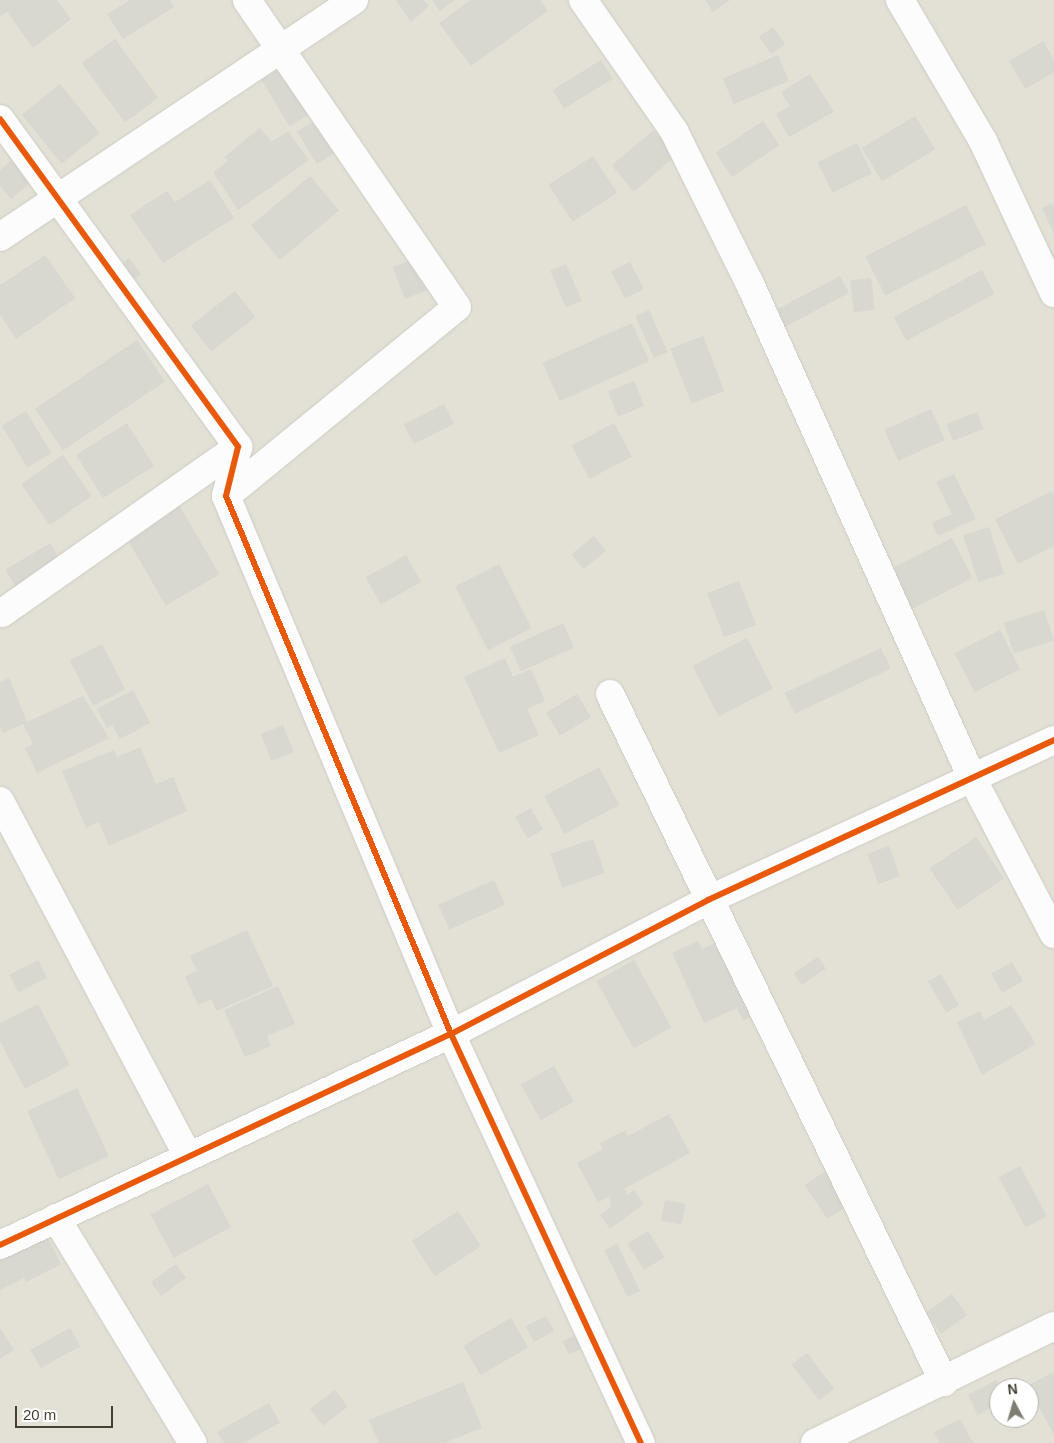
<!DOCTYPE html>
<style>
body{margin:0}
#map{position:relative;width:1054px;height:1443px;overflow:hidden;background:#eeeee8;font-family:Helvetica,sans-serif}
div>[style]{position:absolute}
.residential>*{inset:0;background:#e3e1d5}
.building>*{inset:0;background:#d8d7d0;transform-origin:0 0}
.roads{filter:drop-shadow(0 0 1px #cccbc5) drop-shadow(0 0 1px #cccbc5)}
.minor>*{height:28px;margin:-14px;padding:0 14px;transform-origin:14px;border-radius:14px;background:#fcfcfc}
.cycleway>*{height:6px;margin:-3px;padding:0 3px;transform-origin:3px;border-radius:3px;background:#e8590c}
span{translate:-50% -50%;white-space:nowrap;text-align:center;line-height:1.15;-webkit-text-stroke:4.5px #fff;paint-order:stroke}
.north{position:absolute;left:989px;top:1378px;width:50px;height:50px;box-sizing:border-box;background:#fff;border:1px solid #b4b3ae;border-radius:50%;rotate:354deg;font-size:14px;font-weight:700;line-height:20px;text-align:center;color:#444134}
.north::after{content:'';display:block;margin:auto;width:18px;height:22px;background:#807e73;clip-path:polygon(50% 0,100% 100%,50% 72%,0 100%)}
.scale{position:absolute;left:15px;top:1406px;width:98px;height:22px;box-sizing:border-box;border:2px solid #444134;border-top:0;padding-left:6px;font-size:15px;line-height:18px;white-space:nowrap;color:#444134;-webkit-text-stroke:4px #fff;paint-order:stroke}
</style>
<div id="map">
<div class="residential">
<div style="clip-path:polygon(evenodd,0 0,1054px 0,1054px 1443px,0 1443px,0 0,999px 1388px,1029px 1388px,1029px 1418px,999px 1418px,999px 1388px)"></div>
</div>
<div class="building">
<div style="clip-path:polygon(0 0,57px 0,71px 19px,33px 48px,7px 12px,0 16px)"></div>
<div style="clip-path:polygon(130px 0,170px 0,174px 7px,123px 39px,107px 14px)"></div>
<div style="clip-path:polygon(396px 0,423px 0,429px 6px,411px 22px)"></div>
<div style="clip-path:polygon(432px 0,455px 0,440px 11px)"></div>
<div style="clip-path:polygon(471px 0,540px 0,548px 11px,471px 66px,439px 23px)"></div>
<div style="clip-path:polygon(705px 0,730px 0,713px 12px)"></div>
<div style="left:773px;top:27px;width:21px;height:17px;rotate:55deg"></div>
<div style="left:115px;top:39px;width:73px;height:41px;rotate:54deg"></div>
<div style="clip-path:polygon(1043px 41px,1054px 60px,1054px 72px,1025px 89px,1009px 61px)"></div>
<div style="left:778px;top:55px;width:28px;height:60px;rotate:67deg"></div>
<div style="left:601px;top:60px;width:22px;height:57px;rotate:58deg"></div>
<div style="left:283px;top:67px;width:54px;height:25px;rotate:59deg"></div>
<div style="clip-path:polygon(810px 74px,834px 112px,789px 137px,776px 114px,790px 106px,781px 92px)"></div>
<div style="left:60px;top:84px;width:63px;height:49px;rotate:51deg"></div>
<div style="left:915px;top:116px;width:39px;height:62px;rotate:59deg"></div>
<div style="left:319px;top:118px;width:38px;height:26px;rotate:58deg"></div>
<div style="left:763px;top:121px;width:29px;height:57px;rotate:56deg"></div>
<div style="clip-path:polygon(260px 128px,272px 142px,288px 131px,309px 160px,238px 210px,213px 172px,228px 161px,224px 157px)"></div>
<div style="left:654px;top:130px;width:34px;height:55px;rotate:50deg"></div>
<div style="left:857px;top:143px;width:34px;height:44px;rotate:64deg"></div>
<div style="left:593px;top:156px;width:44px;height:53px;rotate:57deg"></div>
<div style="clip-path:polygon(13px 159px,32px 181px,11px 199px,0 186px,0 170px)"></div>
<div style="left:310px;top:176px;width:45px;height:77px;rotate:50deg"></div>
<div style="clip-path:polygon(210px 180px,234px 218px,163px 263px,130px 215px,167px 191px,175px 202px)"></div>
<div style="clip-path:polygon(1054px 202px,1054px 234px,1042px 208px)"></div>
<div style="left:966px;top:205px;width:44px;height:113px;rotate:63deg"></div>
<div style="clip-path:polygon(45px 255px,75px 298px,16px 339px,0 315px,0 285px)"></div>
<div style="left:129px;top:258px;width:20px;height:21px;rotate:53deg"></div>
<div style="left:416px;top:258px;width:34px;height:25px;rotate:69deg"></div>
<div style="left:630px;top:262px;width:30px;height:21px;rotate:63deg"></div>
<div style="left:566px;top:264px;width:40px;height:17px;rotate:67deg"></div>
<div style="left:982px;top:270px;width:27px;height:100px;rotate:62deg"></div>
<div style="left:840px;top:276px;width:19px;height:85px;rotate:62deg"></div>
<div style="left:871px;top:278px;width:32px;height:21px;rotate:83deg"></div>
<div style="left:235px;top:291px;width:33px;height:56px;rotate:52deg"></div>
<div style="left:649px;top:310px;width:46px;height:15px;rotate:66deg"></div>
<div style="left:632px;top:323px;width:42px;height:98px;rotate:66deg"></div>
<div style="left:703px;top:336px;width:59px;height:35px;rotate:69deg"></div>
<div style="left:137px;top:340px;width:50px;height:123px;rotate:56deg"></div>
<div style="left:634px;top:381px;width:27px;height:28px;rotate:68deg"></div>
<div style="left:444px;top:404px;width:22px;height:45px;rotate:63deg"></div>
<div style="left:931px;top:409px;width:34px;height:51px;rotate:66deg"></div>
<div style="left:26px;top:411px;width:49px;height:28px;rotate:59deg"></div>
<div style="left:977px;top:412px;width:18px;height:33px;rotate:68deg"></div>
<div style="left:127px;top:423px;width:51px;height:60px;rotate:58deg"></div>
<div style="left:614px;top:423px;width:38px;height:48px;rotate:62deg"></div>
<div style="left:63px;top:455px;width:50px;height:51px;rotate:55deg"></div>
<div style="clip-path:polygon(954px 474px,976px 519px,938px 536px,932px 523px,952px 514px,936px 482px)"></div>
<div style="clip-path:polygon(1054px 490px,1054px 546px,1018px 564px,995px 519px)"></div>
<div style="left:177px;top:501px;width:85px;height:62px;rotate:60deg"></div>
<div style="left:989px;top:527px;width:49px;height:27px;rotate:72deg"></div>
<div style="left:594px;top:536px;width:19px;height:29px;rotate:51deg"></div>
<div style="left:952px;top:538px;width:45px;height:70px;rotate:63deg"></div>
<div style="left:50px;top:543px;width:26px;height:52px;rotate:59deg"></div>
<div style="left:406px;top:555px;width:31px;height:46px;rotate:61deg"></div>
<div style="left:499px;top:564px;width:72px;height:49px;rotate:63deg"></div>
<div style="left:739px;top:581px;width:47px;height:34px;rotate:69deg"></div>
<div style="left:1044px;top:610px;width:32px;height:42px;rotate:72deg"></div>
<div style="left:563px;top:623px;width:27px;height:58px;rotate:66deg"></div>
<div style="left:1000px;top:630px;width:44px;height:51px;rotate:63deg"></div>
<div style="left:747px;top:638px;width:57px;height:61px;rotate:63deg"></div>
<div style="left:102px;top:644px;width:51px;height:36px;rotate:63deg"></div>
<div style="left:881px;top:648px;width:23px;height:106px;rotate:65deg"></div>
<div style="clip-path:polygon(505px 658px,513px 677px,531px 669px,545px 701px,527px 709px,539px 735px,499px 753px,464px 677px)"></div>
<div style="clip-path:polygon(9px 678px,27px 722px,83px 696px,109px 738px,37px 773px,25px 748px,33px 744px,23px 724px,3px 733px,0 726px,0 682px)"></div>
<div style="clip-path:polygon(133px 690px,150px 723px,120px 739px,112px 725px,107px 728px,97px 709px)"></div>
<div style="left:577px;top:694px;width:27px;height:36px;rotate:59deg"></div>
<div style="left:283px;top:725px;width:29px;height:24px;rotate:68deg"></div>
<div style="clip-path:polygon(140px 747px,156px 784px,173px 777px,187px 811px,109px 846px,99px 822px,86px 828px,62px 771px,114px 750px,117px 757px)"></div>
<div style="left:599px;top:767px;width:43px;height:62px;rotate:62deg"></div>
<div style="left:531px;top:808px;width:25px;height:18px;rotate:61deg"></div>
<div style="left:976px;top:837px;width:50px;height:56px;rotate:56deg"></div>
<div style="left:593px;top:839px;width:36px;height:45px;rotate:71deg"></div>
<div style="left:889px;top:846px;width:32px;height:23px;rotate:70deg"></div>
<div style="left:494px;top:880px;width:27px;height:61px;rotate:66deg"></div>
<div style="clip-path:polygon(247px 930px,273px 986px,217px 1011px,211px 999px,198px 1005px,185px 976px,197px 971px,190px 956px)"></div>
<div style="clip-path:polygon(721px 940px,755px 1015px,743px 1021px,737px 1008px,704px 1023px,672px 953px,698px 941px,702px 949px)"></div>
<div style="left:818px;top:957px;width:14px;height:29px;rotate:56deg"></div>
<div style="left:38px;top:960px;width:20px;height:32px;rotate:63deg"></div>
<div style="left:634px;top:960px;width:77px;height:43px;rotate:61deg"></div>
<div style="left:1012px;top:962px;width:22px;height:24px;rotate:60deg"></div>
<div style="left:941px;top:974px;width:36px;height:15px;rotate:60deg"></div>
<div style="clip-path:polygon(278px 986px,295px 1024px,267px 1036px,271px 1046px,245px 1057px,224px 1010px)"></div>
<div style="clip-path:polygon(38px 1004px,70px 1065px,25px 1089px,0 1041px,0 1023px)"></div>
<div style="clip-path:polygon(1011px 1005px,1036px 1044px,982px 1075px,957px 1022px,980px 1011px,984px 1020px)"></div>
<div style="left:554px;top:1066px;width:41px;height:38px;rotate:61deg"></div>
<div style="left:77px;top:1088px;width:75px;height:55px;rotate:65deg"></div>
<div style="clip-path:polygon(669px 1114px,690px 1153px,620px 1191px,626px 1189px,627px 1195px,634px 1190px,644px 1204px,610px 1229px,600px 1215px,611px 1207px,609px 1197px,598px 1202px,577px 1163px,603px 1149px,600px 1143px,625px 1130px,628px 1136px)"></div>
<div style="left:1020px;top:1166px;width:57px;height:24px;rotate:62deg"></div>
<div style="left:827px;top:1170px;width:41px;height:27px;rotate:56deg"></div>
<div style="left:208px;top:1184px;width:49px;height:65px;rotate:62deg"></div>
<div style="left:665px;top:1200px;width:21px;height:21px;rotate:11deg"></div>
<div style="left:458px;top:1211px;width:42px;height:55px;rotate:57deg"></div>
<div style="left:648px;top:1231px;width:31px;height:24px;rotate:58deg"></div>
<div style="clip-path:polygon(45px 1232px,61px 1264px,26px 1282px,24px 1278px,0 1290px,0 1255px)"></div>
<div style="left:617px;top:1244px;width:52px;height:14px;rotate:64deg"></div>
<div style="left:176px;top:1264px;width:17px;height:31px;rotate:54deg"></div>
<div style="left:952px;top:1294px;width:26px;height:32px;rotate:54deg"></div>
<div style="left:546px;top:1316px;width:17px;height:23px;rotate:62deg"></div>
<div style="left:511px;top:1318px;width:34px;height:55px;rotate:60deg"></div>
<div style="clip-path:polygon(0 1328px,14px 1350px,0 1359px)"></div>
<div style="left:70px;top:1328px;width:21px;height:45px;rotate:61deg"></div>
<div style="left:580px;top:1332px;width:15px;height:20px;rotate:62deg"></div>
<div style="left:807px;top:1353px;width:45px;height:19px;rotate:53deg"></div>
<div style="clip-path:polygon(1054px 1372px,1054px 1435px,1029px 1388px,1024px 1388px)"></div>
<div style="clip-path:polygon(996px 1380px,1000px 1388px,999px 1403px,978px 1415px,968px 1395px)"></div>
<div style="clip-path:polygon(463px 1382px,482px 1428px,444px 1443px,379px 1443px,369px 1420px)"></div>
<div style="left:335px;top:1390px;width:21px;height:31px;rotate:53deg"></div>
<div style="clip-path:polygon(269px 1403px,280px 1423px,243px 1443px,224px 1443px,217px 1432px)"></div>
<div style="clip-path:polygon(960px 1419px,973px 1443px,940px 1443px,934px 1432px)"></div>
</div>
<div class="roads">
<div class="minor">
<div style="left:583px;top:0;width:160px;rotate:55.2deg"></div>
<div style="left:674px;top:131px;width:171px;rotate:63.6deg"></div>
<div style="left:750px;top:284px;width:544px;rotate:65.79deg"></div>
<div style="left:973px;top:780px;width:174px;rotate:62.3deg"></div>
<div style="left:900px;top:0;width:164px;rotate:59.5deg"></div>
<div style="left:983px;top:141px;width:168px;rotate:65deg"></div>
<div style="left:0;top:119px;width:405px;rotate:54deg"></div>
<div style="left:238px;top:447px;width:50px;rotate:103.8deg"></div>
<div style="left:226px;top:496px;width:583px;rotate:67.3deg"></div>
<div style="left:451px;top:1034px;width:451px;rotate:65.1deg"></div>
<div style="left:0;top:237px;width:426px;rotate:-33.8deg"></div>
<div style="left:226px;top:496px;width:298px;rotate:-39.3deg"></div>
<div style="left:457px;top:307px;width:372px;rotate:-124.4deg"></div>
<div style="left:2px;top:613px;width:289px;rotate:-35.1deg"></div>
<div style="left:610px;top:694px;width:765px;rotate:64.11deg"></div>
<div style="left:0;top:801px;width:402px;rotate:62.1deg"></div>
<div style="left:56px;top:1218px;width:263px;rotate:58.7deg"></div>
<div style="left:0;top:1245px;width:498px;rotate:-25.1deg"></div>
<div style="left:451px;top:1034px;width:290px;rotate:-27.5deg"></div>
<div style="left:708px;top:900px;width:381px;rotate:-24.8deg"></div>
<div style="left:815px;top:1443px;width:266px;rotate:-26.1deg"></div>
</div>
</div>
<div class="cycleway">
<div style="left:0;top:119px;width:405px;rotate:54deg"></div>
<div style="left:238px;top:447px;width:50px;rotate:103.8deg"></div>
<div style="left:226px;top:496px;width:583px;rotate:67.3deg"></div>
<div style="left:451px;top:1034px;width:451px;rotate:65.1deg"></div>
<div style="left:0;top:1245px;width:498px;rotate:-25.1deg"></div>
<div style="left:451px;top:1034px;width:290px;rotate:-27.5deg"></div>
<div style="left:708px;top:900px;width:381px;rotate:-24.8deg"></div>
</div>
<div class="north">N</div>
<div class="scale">20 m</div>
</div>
